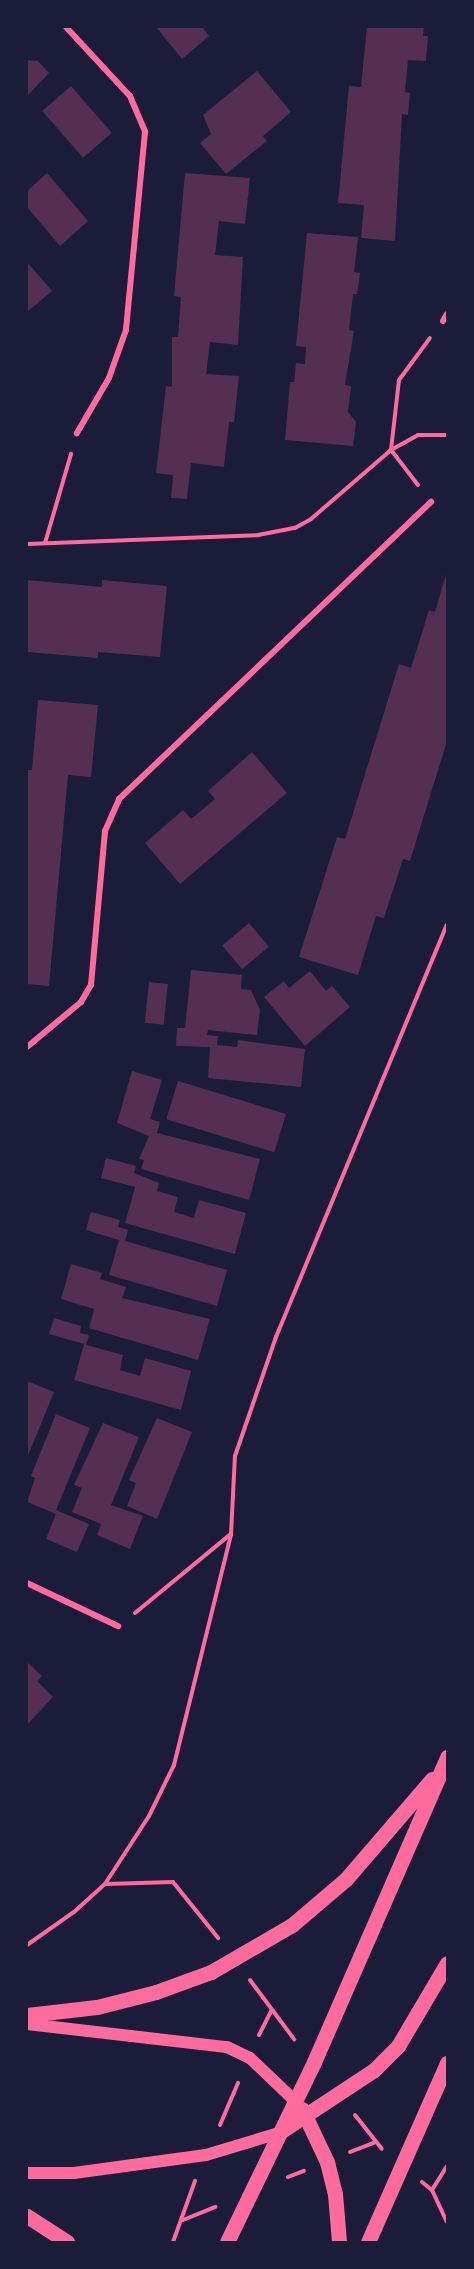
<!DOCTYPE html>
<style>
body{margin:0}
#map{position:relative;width:474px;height:2269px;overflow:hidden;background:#1b1b3a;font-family:Lato,sans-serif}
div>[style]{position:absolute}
.building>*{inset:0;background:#542f53;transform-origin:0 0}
.path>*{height:4px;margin:-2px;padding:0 2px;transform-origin:2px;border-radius:2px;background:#ff6b9d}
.minor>*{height:6px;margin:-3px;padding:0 3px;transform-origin:3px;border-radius:3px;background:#ff6b9d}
.secondary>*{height:12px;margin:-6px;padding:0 6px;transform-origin:6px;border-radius:6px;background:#ff6b9d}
.primary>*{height:15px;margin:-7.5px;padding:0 7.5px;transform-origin:7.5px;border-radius:7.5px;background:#ff6b9d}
span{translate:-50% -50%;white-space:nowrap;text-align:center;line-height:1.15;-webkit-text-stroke:5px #1b1b3a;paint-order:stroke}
.frame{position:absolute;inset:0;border:28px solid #1b1b3a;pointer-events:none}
</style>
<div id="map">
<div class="building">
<div style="clip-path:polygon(156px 27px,202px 27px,209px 36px,182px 59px)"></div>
<div style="clip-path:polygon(367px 27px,424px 27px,423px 36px,428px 36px,426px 61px,408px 60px,405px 92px,410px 93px,408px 115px,402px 114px,395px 241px,361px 238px,364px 205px,338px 203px,349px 86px,361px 87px)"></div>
<div style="clip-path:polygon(27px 60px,38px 61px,49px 73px,27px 96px)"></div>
<div style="clip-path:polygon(257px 71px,291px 112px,263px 136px,267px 141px,226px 174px,200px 143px,211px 134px,203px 115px)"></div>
<div style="left:71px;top:86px;width:62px;height:38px;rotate:49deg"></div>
<div style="clip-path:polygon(47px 173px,88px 221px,60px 246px,27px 207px,27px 191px)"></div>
<div style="clip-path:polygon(185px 173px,250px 178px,245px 224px,219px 221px,215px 255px,243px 257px,238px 345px,210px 342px,206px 374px,239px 376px,234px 422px,229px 422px,224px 467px,191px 463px,187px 499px,171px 498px,173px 475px,156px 473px,166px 386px,172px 387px,172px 337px,178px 337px,181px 297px,174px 296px)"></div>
<div style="clip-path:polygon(307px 233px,358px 237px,354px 272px,360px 273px,357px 294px,353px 294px,349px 330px,354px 331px,345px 385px,351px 386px,348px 412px,356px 422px,353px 446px,285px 440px,290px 382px,294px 382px,296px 363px,305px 364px,306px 347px,296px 346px)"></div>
<div style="clip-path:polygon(27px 262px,52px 291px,27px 312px)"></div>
<div style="clip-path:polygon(446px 574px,447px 741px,410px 861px,403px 859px,384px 918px,376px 916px,358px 975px,299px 957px,337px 837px,345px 839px,399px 664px,411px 668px,429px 610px,435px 612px)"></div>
<div style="clip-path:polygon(27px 580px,102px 587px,102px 580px,167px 586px,160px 657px,98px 652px,98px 658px,27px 652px)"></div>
<div style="clip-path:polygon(38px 700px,98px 705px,91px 777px,68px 775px,49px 986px,27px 984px,27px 770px,32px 770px)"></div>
<div style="clip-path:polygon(252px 752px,287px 793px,180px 884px,145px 843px,183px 810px,191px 819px,215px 799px,208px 791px)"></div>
<div style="left:249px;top:923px;width:31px;height:35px;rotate:50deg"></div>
<div style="clip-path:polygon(191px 970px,242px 975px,241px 989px,251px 990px,260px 1010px,257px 1035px,208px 1030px,207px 1035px,218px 1036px,217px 1045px,237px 1047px,238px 1040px,305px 1049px,301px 1087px,208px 1078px,210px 1047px,176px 1046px,177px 1028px,185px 1028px)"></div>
<div style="clip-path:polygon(310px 971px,326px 991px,332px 986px,350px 1007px,305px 1046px,264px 997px,284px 981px,289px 988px)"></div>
<div style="left:149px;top:982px;width:19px;height:41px;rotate:6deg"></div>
<div style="clip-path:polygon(132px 1071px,162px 1080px,150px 1119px,160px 1122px,157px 1133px,260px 1159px,249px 1200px,141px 1169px,144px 1160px,139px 1159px,149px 1136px,117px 1123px)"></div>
<div style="left:178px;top:1081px;width:113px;height:40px;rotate:17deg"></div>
<div style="clip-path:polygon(106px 1158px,136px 1166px,134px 1173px,159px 1183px,157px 1191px,178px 1197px,174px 1212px,194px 1218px,199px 1200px,246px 1213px,235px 1254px,125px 1223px,135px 1187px,101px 1178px)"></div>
<div style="clip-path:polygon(91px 1212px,120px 1220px,118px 1227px,128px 1230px,125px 1241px,227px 1270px,217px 1306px,109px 1275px,119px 1240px,86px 1230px)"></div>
<div style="clip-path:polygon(71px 1264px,102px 1273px,100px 1279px,126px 1287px,122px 1298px,210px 1319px,198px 1360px,89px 1328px,94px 1309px,61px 1299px)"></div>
<div style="clip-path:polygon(54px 1318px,81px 1326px,80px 1333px,89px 1335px,86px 1345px,123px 1355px,120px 1370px,140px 1376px,145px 1358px,191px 1371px,181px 1410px,74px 1380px,84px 1344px,49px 1334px)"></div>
<div style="clip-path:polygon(27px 1381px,54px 1392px,27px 1458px)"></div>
<div style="clip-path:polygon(56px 1414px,90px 1428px,56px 1510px,89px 1524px,77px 1552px,46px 1539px,56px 1514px,27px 1502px,35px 1478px,31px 1476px)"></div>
<div style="clip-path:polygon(157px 1418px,192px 1432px,157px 1519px,127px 1506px,136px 1483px,129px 1480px)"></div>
<div style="clip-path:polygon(103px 1423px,139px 1437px,111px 1505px,143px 1516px,130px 1549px,97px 1535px,101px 1524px,72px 1512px,82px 1488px,74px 1485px)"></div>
<div style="clip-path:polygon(27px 1662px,42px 1676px,37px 1681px,53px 1697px,27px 1725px)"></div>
</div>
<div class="path">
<div style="left:418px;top:485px;width:44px;rotate:-127.6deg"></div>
<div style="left:391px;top:450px;width:70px;rotate:-83.5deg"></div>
<div style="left:399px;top:380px;width:52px;rotate:-53.6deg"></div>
<div style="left:45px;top:543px;width:93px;rotate:-73.7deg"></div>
<div style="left:27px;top:544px;width:231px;rotate:-2.2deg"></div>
<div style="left:258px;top:535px;width:38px;rotate:-11deg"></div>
<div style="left:295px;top:528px;width:18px;rotate:-29deg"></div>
<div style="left:311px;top:519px;width:106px;rotate:-40.8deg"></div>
<div style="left:391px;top:450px;width:31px;rotate:-29deg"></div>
<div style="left:418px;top:435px;width:29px"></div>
<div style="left:135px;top:1613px;width:124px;rotate:-39.5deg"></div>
<div style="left:106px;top:1884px;width:67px;rotate:-1.7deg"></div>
<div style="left:173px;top:1882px;width:72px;rotate:51.2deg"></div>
<div style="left:27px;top:1945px;width:57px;rotate:-35.1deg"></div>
<div style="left:74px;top:1912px;width:42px;rotate:-42.1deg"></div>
<div style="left:105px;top:1884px;width:81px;rotate:-57.1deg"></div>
<div style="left:149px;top:1816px;width:57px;rotate:-63.9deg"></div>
<div style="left:174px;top:1765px;width:238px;rotate:-76.1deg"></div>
<div style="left:231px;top:1534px;width:78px;rotate:-87.1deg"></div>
<div style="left:235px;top:1456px;width:126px;rotate:-71deg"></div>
<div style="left:276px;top:1337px;width:446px;rotate:-67.5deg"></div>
<div style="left:250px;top:1980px;width:74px;rotate:53.3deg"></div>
<div style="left:259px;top:2035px;width:27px;rotate:-63deg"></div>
<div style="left:355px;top:2115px;width:43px;rotate:51.5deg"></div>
<div style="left:220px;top:2125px;width:46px;rotate:-66.8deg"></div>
<div style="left:350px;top:2152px;width:26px;rotate:-21deg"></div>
<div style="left:288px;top:2177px;width:17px;rotate:-21deg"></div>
<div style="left:422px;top:2182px;width:13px;rotate:39deg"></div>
<div style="left:432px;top:2190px;width:35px;rotate:65deg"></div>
<div style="left:432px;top:2190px;width:28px;rotate:-58deg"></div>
<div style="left:183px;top:2220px;width:35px;rotate:-22deg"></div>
<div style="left:173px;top:2242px;width:65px;rotate:-70.2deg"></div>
</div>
<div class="minor">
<div style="left:66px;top:27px;width:94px;rotate:47.2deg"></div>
<div style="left:130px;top:96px;width:39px;rotate:67deg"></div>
<div style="left:145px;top:132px;width:199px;rotate:95.5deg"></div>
<div style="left:126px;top:330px;width:51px;rotate:109.5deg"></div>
<div style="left:109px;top:378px;width:64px;rotate:120.2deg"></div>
<div style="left:443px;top:321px;width:8px;rotate:-60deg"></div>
<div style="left:27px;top:1047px;width:70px;rotate:-39.8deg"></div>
<div style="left:81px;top:1002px;width:20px;rotate:-60deg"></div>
<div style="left:91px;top:985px;width:155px;rotate:-84.8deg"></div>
<div style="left:105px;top:831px;width:35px;rotate:-66deg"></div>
<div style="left:119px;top:799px;width:431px;rotate:-43.6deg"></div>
<div style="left:27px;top:1583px;width:101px;rotate:25.3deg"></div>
</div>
<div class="secondary">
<div style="left:27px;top:2024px;width:201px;rotate:6.6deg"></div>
<div style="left:227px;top:2047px;width:25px;rotate:26deg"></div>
<div style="left:250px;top:2058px;width:61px;rotate:43.7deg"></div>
<div style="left:27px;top:2173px;width:47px"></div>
<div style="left:74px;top:2173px;width:133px;rotate:-7.8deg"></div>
<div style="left:206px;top:2155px;width:76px;rotate:-16.8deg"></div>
</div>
<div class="primary">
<div style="left:27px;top:2015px;width:70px;rotate:-6.5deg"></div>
<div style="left:97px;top:2007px;width:61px;rotate:-14.3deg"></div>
<div style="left:156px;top:1992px;width:59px;rotate:-20deg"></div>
<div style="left:211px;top:1972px;width:94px;rotate:-30.1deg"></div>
<div style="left:292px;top:1925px;width:71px;rotate:-40.4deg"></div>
<div style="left:346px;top:1879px;width:132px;rotate:-49.3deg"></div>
<div style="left:302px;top:2109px;width:59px;rotate:64.7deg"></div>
<div style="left:327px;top:2162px;width:33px;rotate:76deg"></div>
<div style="left:335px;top:2194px;width:48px;rotate:85.2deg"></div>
<div style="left:280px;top:2132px;width:113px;rotate:-33.4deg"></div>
<div style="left:374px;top:2070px;width:34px;rotate:-45deg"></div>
<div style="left:398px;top:2046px;width:96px;rotate:-59.4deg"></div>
<div style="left:27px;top:2216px;width:48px;rotate:33deg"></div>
<div style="left:227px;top:2242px;width:200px;rotate:-64.2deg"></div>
<div style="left:314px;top:2062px;width:333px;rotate:-66.4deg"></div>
<div style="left:368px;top:2242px;width:196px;rotate:-66.2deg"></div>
</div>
<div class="frame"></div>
</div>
